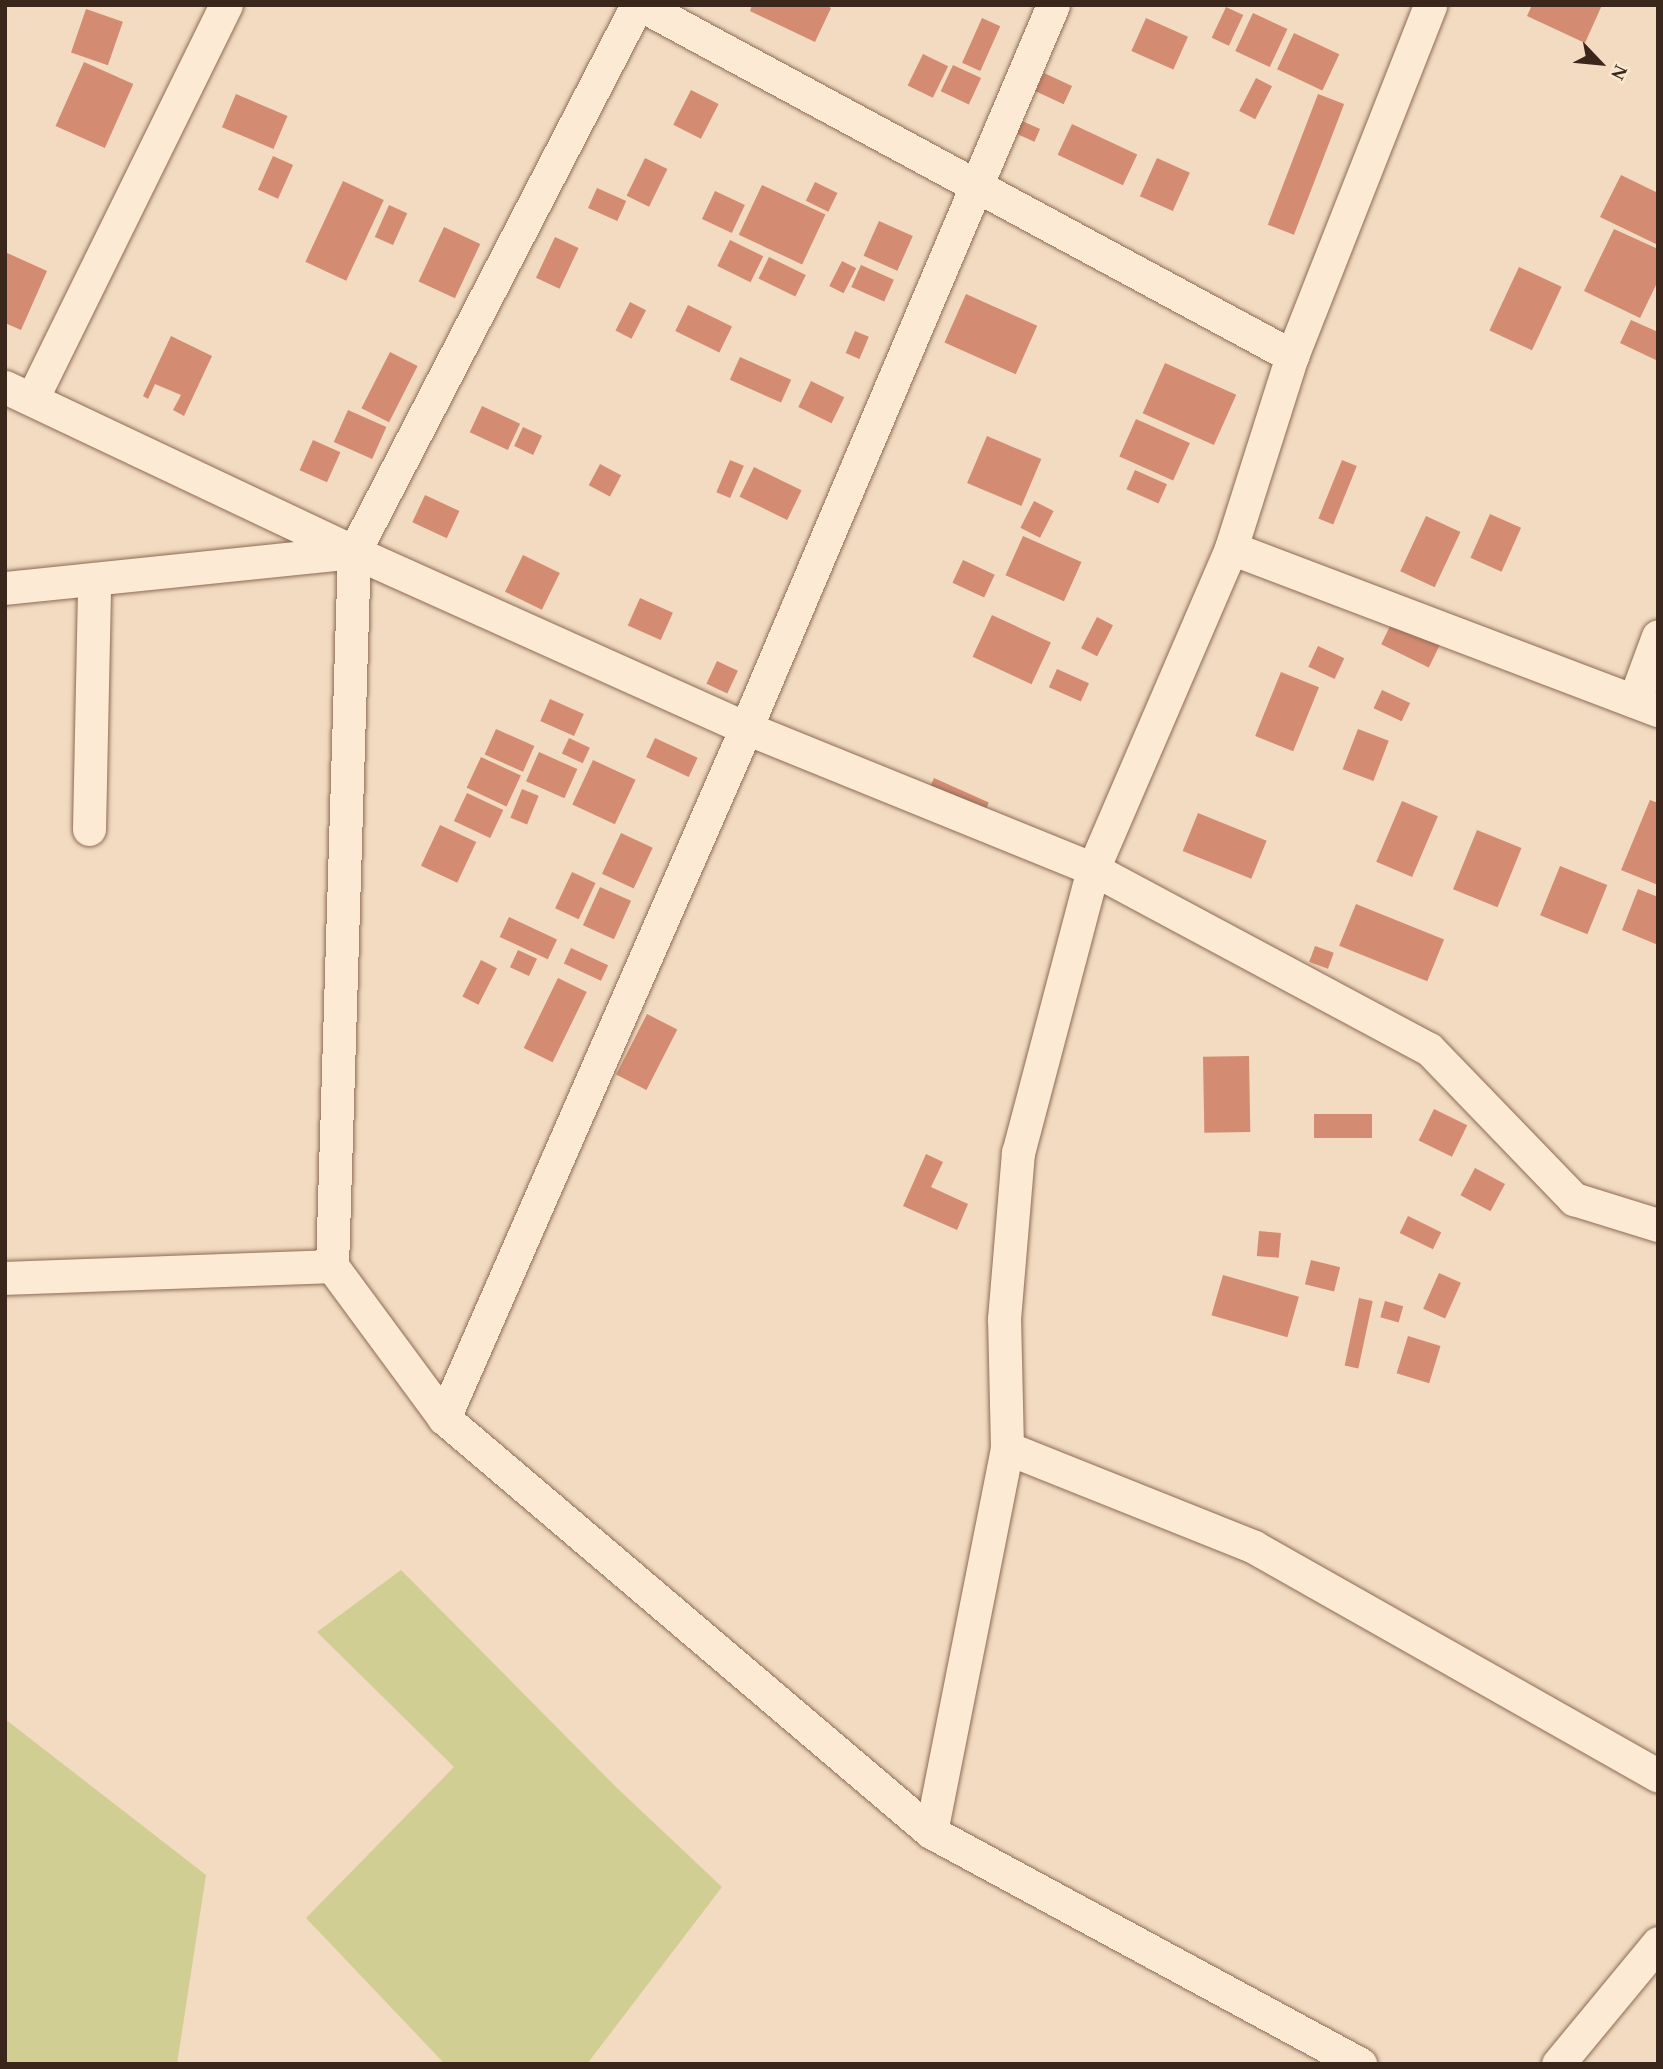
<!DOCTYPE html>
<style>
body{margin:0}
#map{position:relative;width:1663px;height:2069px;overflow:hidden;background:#f2dbc0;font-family:Georgia,serif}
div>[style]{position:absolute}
.green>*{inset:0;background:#d1ce93}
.building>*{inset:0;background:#d38c72;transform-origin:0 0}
.roads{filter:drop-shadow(0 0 2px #8d6b56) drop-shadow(0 0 2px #8d6b56)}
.minor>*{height:33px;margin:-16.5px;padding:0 16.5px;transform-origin:16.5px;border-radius:16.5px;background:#fcead4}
span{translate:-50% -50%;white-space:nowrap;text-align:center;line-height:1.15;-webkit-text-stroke:6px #f8e7d0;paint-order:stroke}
.frame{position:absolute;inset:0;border:7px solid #3b261c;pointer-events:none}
.north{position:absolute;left:1565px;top:28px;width:70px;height:70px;-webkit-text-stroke:5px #f8e7d0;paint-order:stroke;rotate:116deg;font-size:19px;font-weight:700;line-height:28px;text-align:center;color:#3b261c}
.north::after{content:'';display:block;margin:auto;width:24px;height:32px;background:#3b261c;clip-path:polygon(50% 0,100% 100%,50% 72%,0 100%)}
</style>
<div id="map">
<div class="green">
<div style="clip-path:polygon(401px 1570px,617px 1788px,722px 1887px,587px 2064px,440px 2064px,442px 2061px,306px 1918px,454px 1767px,317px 1632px)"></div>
<div style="clip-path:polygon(5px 1719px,206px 1875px,177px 2064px,5px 2064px)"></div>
</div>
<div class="building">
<div style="clip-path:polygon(752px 5px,825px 5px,831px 8px,815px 42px,750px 11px)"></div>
<div style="clip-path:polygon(1532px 5px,1602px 5px,1585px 43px,1527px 16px)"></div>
<div style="left:1226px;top:7px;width:19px;height:34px;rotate:25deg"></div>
<div style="left:86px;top:9px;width:39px;height:46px;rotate:19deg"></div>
<div style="left:1253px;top:13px;width:38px;height:42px;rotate:25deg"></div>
<div style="left:982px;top:18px;width:20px;height:49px;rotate:24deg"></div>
<div style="left:1146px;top:18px;width:46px;height:36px;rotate:24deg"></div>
<div style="left:1294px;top:33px;width:50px;height:40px;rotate:25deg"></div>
<div style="left:923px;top:54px;width:28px;height:35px;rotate:26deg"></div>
<div style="left:84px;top:62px;width:54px;height:70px;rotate:24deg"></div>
<div style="left:953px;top:65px;width:31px;height:29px;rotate:25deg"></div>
<div style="left:1044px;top:73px;width:31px;height:20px;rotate:25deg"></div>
<div style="left:1256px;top:78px;width:18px;height:37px;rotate:27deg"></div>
<div style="left:691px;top:90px;width:31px;height:39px;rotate:27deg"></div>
<div style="left:236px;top:94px;width:56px;height:36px;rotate:23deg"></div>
<div style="left:1318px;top:94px;width:28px;height:140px;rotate:21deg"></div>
<div style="left:1020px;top:120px;width:22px;height:14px;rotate:24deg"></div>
<div style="left:1072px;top:124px;width:72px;height:34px;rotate:25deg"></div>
<div style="left:273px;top:156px;width:22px;height:37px;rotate:24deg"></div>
<div style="left:645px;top:158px;width:25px;height:42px;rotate:26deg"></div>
<div style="left:1157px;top:158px;width:36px;height:42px;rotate:24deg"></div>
<div style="clip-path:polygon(1621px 175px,1658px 193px,1658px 245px,1600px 217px)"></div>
<div style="left:343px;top:181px;width:45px;height:89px;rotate:25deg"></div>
<div style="left:815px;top:182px;width:25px;height:21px;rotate:26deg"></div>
<div style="left:762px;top:185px;width:70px;height:55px;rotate:25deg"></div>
<div style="left:597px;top:188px;width:32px;height:22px;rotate:24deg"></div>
<div style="left:715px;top:191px;width:33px;height:31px;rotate:25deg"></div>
<div style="left:389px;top:205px;width:20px;height:35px;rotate:24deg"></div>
<div style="left:879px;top:221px;width:37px;height:38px;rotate:24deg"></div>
<div style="left:444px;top:227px;width:40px;height:60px;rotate:25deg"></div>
<div style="clip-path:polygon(1614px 229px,1658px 249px,1658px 281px,1640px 318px,1584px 291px)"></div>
<div style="left:555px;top:237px;width:26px;height:45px;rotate:25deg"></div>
<div style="left:730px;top:240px;width:37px;height:29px;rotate:26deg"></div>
<div style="clip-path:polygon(5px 252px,47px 271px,21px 330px,5px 323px)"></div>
<div style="left:769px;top:257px;width:41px;height:24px;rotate:26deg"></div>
<div style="left:842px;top:261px;width:16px;height:28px;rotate:27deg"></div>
<div style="left:861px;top:265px;width:36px;height:24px;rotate:24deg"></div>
<div style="left:1519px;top:267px;width:47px;height:70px;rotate:25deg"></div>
<div style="left:966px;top:294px;width:78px;height:53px;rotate:24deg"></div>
<div style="left:630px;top:302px;width:18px;height:32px;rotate:27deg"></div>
<div style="left:688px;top:305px;width:49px;height:29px;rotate:26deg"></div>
<div style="clip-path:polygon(1631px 320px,1658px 332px,1658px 361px,1620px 343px)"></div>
<div style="left:855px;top:331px;width:15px;height:24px;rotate:23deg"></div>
<div style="clip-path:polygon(171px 336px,212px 356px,184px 416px,173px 410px,181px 395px,155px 384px,148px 399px,143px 396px)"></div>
<div style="left:390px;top:352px;width:31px;height:63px;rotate:27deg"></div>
<div style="left:740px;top:357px;width:56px;height:25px;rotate:24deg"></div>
<div style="left:1165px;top:363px;width:78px;height:55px;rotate:24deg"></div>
<div style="left:811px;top:381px;width:37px;height:29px;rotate:26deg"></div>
<div style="left:482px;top:406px;width:42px;height:29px;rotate:25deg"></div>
<div style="left:348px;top:410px;width:42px;height:35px;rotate:24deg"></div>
<div style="left:1136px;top:419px;width:59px;height:41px;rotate:24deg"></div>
<div style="left:523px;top:427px;width:21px;height:21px;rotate:25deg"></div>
<div style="left:987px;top:436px;width:59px;height:51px;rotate:23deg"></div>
<div style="left:313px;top:440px;width:30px;height:33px;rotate:24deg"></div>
<div style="left:730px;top:460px;width:15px;height:35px;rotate:23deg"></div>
<div style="left:1342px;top:460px;width:16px;height:63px;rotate:22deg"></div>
<div style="left:600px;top:464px;width:24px;height:24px;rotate:28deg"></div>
<div style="left:754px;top:467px;width:53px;height:33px;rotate:26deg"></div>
<div style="left:1135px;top:470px;width:35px;height:21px;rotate:24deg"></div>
<div style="left:425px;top:495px;width:38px;height:30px;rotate:25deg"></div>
<div style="left:1034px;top:501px;width:22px;height:30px;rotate:27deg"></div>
<div style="left:1490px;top:514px;width:34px;height:48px;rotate:24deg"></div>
<div style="left:1426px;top:516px;width:38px;height:61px;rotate:25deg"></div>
<div style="left:1023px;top:536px;width:64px;height:43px;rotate:24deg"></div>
<div style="left:523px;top:555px;width:41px;height:41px;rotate:26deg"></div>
<div style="left:963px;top:560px;width:35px;height:25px;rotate:25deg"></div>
<div style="left:640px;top:598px;width:36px;height:30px;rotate:24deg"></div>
<div style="left:992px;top:615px;width:65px;height:46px;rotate:25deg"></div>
<div style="left:1097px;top:617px;width:18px;height:35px;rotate:27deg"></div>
<div style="left:1393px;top:620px;width:53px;height:27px;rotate:26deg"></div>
<div style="left:1318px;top:646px;width:29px;height:23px;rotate:25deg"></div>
<div style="left:717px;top:661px;width:23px;height:25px;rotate:25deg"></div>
<div style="left:1057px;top:669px;width:35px;height:20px;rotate:24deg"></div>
<div style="left:1281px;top:672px;width:41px;height:69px;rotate:22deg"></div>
<div style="left:1382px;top:690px;width:31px;height:20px;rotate:25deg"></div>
<div style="left:550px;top:699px;width:37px;height:24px;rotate:24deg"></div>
<div style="left:496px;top:729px;width:42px;height:28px;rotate:24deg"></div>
<div style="left:1358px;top:729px;width:33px;height:43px;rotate:21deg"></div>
<div style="left:569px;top:738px;width:23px;height:17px;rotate:25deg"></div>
<div style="left:655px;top:738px;width:47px;height:21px;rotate:25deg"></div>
<div style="left:539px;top:752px;width:42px;height:32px;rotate:24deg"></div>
<div style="left:481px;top:757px;width:44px;height:34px;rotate:25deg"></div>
<div style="left:593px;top:760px;width:47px;height:49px;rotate:25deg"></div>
<div style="left:934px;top:778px;width:60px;height:17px;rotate:24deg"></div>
<div style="left:522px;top:789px;width:18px;height:31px;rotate:22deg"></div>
<div style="left:467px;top:793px;width:40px;height:31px;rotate:25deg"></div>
<div style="clip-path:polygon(1650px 800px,1658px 803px,1658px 885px,1621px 870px)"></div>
<div style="left:1402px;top:801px;width:39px;height:66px;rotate:23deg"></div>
<div style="left:1198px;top:813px;width:74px;height:41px;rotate:22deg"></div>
<div style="left:440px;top:825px;width:40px;height:45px;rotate:25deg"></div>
<div style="left:1477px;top:830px;width:48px;height:64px;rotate:22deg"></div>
<div style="left:621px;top:833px;width:35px;height:45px;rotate:25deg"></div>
<div style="left:1560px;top:866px;width:51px;height:53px;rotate:22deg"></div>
<div style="left:572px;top:872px;width:26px;height:40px;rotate:25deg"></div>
<div style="left:600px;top:887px;width:34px;height:42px;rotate:24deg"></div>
<div style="clip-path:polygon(1638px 889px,1658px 897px,1658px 945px,1622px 930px)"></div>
<div style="left:1356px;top:904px;width:95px;height:45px;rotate:22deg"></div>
<div style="left:509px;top:917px;width:53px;height:22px;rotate:25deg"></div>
<div style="left:1315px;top:946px;width:20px;height:17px;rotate:20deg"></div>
<div style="left:571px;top:948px;width:41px;height:17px;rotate:25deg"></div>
<div style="left:518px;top:950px;width:21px;height:19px;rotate:25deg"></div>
<div style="left:481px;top:960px;width:18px;height:41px;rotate:27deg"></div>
<div style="left:558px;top:978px;width:32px;height:78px;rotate:26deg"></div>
<div style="left:647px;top:1014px;width:34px;height:68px;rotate:27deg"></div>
<div style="left:1249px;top:1056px;width:76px;height:46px;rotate:89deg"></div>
<div style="left:1434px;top:1109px;width:37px;height:35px;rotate:26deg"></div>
<div style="left:1314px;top:1114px;width:58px;height:24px"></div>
<div style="clip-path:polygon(926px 1154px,943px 1162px,931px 1187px,968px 1204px,957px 1230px,903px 1206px)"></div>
<div style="left:1475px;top:1168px;width:34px;height:31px;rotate:28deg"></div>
<div style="left:1408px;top:1216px;width:37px;height:19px;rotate:26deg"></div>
<div style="left:1259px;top:1231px;width:22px;height:25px;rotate:5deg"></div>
<div style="left:1311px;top:1260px;width:30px;height:25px;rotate:14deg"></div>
<div style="left:1439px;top:1273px;width:24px;height:39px;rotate:24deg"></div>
<div style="left:1223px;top:1275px;width:79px;height:42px;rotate:16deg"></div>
<div style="left:1359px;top:1298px;width:14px;height:69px;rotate:12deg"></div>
<div style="left:1385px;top:1301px;width:19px;height:17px;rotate:16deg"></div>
<div style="left:1408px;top:1336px;width:34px;height:39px;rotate:17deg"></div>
</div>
<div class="roads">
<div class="minor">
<div style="left:641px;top:5px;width:740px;rotate:28.33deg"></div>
<div style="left:5px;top:387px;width:386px;rotate:25.3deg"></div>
<div style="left:354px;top:552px;width:430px;rotate:24.2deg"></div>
<div style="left:746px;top:728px;width:375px;rotate:22.1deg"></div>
<div style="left:1093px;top:869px;width:381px;rotate:28.2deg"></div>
<div style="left:1429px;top:1049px;width:209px;rotate:46deg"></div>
<div style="left:1574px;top:1199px;width:88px;rotate:17.2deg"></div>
<div style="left:32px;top:399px;width:439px;rotate:-63.8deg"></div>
<div style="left:1231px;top:548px;width:457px;rotate:20.8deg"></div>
<div style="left:5px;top:588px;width:351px;rotate:-5.9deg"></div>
<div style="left:1634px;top:701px;width:69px;rotate:-69.7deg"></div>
<div style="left:89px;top:829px;width:248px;rotate:-88.8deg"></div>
<div style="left:332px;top:1266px;width:714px;rotate:-88.24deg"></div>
<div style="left:354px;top:552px;width:616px;rotate:-62.64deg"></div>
<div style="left:5px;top:1278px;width:327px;rotate:-2.1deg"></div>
<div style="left:332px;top:1266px;width:189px;rotate:53.6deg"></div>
<div style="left:444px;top:1418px;width:639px;rotate:40.37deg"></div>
<div style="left:931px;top:1832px;width:488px;rotate:28.4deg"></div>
<div style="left:444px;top:1418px;width:753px;rotate:-66.36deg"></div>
<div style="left:746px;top:728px;width:785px;rotate:-66.99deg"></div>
<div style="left:1007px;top:1448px;width:266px;rotate:21.8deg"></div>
<div style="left:1254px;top:1547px;width:464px;rotate:29.5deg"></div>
<div style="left:931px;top:1832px;width:391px;rotate:-78.8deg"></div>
<div style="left:1007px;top:1448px;width:129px;rotate:-91.3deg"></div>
<div style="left:1004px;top:1319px;width:167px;rotate:-85.2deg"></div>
<div style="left:1018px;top:1153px;width:294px;rotate:-75.2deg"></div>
<div style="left:1093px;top:869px;width:349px;rotate:-66.7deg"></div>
<div style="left:1231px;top:548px;width:201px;rotate:-72.4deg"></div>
<div style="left:1292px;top:356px;width:377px;rotate:-68.5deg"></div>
<div style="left:1558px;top:2064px;width:157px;rotate:-50.4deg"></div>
</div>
</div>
<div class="frame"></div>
<div class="north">N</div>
</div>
